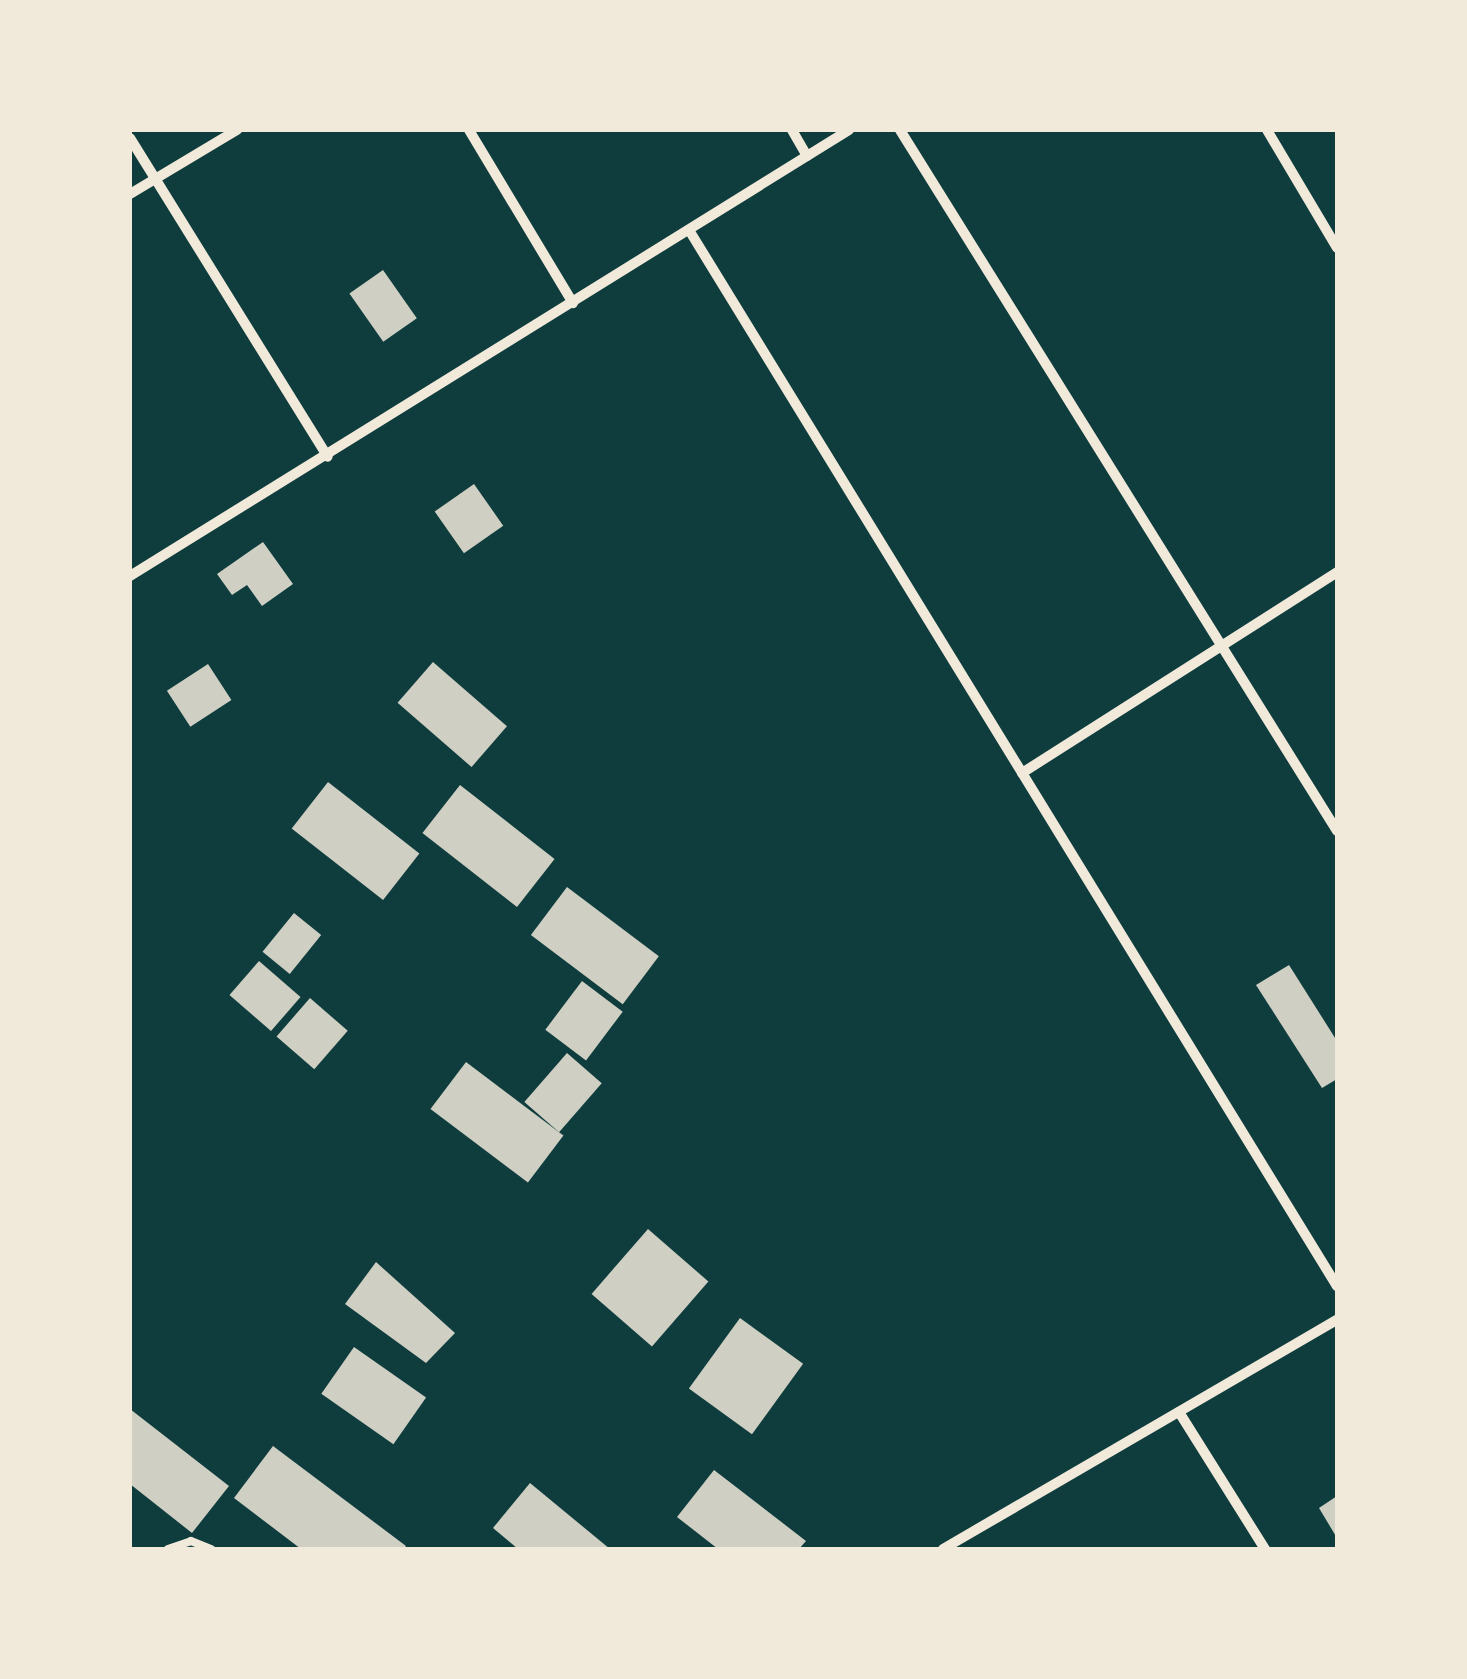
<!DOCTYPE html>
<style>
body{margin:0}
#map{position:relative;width:1467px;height:1679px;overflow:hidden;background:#0f3d3e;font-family:Ubuntu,sans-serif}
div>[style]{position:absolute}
.building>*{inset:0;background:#cfcfc3;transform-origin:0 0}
.service>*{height:8px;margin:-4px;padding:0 4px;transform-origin:4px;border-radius:4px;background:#f1e9da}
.minor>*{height:10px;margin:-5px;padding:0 5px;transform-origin:5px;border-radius:5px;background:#f1e9da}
span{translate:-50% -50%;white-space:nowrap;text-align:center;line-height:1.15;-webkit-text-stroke:8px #f1e9da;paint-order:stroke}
.frame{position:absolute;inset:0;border:132px solid #f1e9da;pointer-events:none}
</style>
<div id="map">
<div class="building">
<div style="left:383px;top:270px;width:59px;height:41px;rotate:55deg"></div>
<div style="left:474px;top:484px;width:51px;height:48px;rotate:55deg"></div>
<div style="clip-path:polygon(263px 542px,293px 584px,262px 606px,247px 585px,232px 595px,217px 574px)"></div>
<div style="left:433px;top:662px;width:98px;height:54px;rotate:41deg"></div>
<div style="left:208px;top:664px;width:43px;height:49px;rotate:57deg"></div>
<div style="left:328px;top:782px;width:116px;height:59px;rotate:38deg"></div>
<div style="left:460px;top:785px;width:120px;height:61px;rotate:38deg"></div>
<div style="left:567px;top:887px;width:115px;height:60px;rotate:37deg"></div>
<div style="left:294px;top:913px;width:35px;height:50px;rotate:39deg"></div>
<div style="left:259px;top:961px;width:55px;height:45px;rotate:41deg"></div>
<div style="clip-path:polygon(1289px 965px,1337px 1041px,1337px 1079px,1322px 1088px,1256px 985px)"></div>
<div style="left:582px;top:981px;width:51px;height:61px;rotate:37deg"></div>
<div style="left:310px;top:998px;width:50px;height:51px;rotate:41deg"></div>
<div style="left:567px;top:1053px;width:46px;height:65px;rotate:41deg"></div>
<div style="left:466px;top:1062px;width:122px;height:59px;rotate:37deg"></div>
<div style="left:648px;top:1229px;width:80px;height:86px;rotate:41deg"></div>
<div style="clip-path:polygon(376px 1262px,455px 1333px,426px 1363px,345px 1304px)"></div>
<div style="left:740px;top:1318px;width:78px;height:87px;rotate:36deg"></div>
<div style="left:354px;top:1347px;width:88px;height:57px;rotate:35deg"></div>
<div style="clip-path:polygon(130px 1409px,229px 1486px,192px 1533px,130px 1484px)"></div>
<div style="clip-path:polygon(273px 1446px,406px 1546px,404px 1549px,301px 1549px,234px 1498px)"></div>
<div style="clip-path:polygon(714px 1470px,806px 1541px,799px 1549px,718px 1549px,677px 1517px)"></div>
<div style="clip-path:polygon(530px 1483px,610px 1549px,518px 1549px,493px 1528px)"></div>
<div style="clip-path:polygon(1337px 1496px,1337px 1538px,1319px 1508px)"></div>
</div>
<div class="service">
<div style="left:168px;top:1549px;width:24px;rotate:-19deg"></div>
<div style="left:191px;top:1541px;width:22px;rotate:22deg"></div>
</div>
<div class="minor">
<div style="left:469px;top:130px;width:202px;rotate:59deg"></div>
<div style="left:792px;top:130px;width:30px;rotate:60deg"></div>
<div style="left:900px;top:130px;width:826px;rotate:58.06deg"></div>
<div style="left:1267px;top:130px;width:137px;rotate:59.3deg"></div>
<div style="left:130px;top:138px;width:375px;rotate:58.2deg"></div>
<div style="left:130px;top:194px;width:125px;rotate:-30.9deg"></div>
<div style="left:689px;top:230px;width:1239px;rotate:58.47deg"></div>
<div style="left:130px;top:576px;width:846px;rotate:-31.81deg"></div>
<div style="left:1022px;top:773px;width:374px;rotate:-32.5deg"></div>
<div style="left:1179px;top:1412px;width:162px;rotate:57.9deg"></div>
<div style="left:943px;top:1549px;width:456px;rotate:-30.2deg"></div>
</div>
<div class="frame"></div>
</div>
